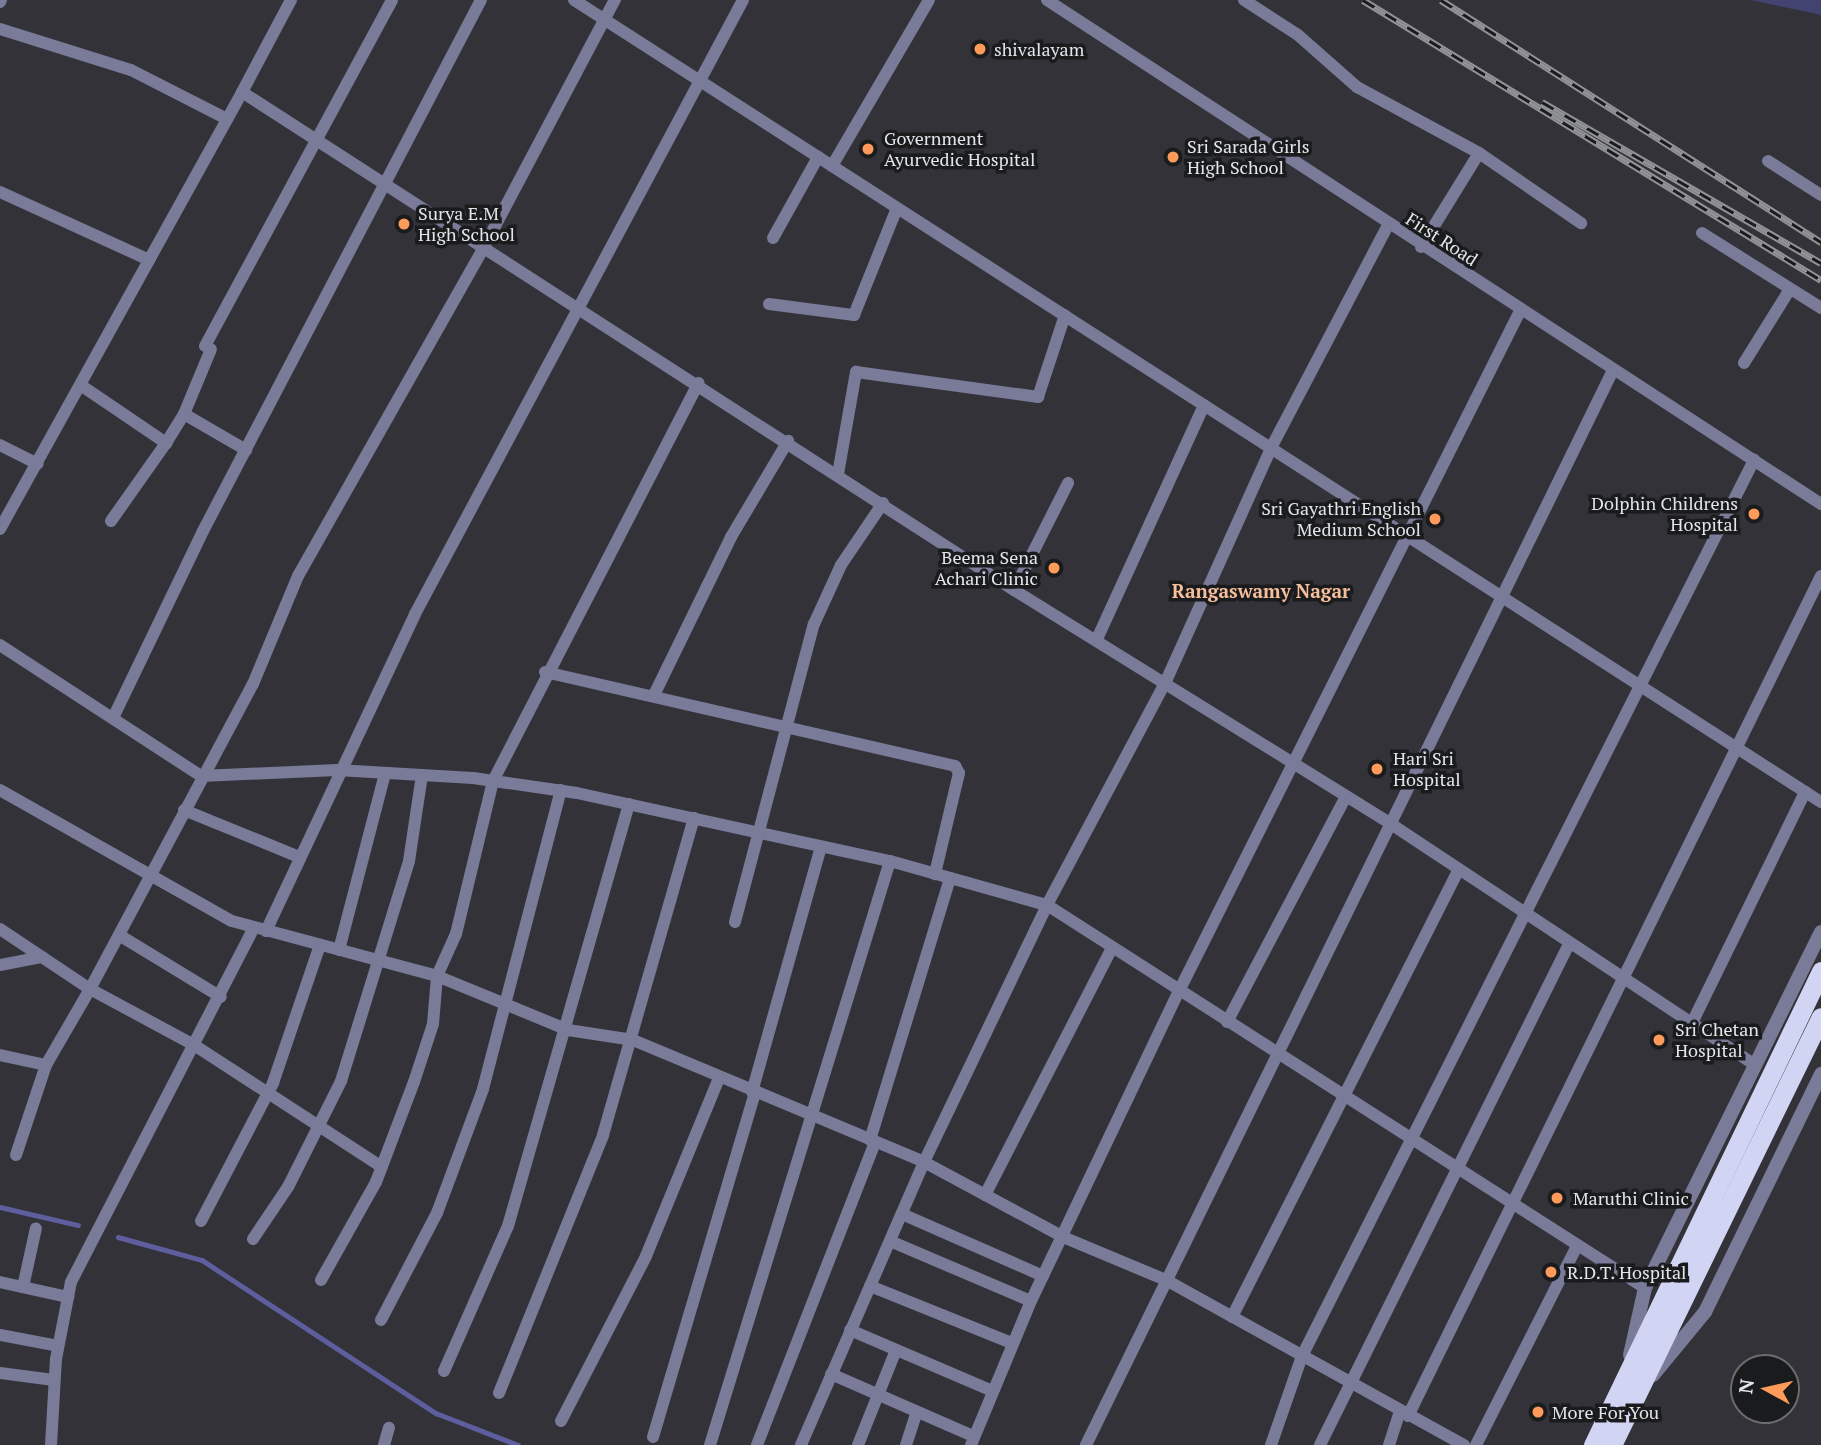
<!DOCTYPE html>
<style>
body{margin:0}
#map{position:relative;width:1821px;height:1445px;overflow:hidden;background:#323238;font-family:"PT Serif",serif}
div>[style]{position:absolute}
.green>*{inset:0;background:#434371}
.stream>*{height:4.5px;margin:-2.25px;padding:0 2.25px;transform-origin:2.25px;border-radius:2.25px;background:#5e5e9f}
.minor>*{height:12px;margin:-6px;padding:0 6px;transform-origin:6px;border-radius:6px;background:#797b99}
.tertiary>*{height:14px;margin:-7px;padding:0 7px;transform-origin:7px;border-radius:7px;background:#797b99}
.trunk>*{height:19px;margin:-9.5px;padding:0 9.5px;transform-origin:9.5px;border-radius:9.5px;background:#d2d4f4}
.rail>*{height:7px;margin-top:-3.5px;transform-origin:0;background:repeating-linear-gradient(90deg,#1a1b1d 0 13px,#929397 0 26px);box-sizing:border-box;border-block:2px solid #929397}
.dots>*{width:19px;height:19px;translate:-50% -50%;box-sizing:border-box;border:4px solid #1a1b1d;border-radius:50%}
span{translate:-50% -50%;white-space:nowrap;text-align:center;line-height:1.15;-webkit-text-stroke:7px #1a1b1d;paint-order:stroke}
.poi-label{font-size:18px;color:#e4e5e8}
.left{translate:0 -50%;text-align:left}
.right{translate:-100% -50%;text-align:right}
.street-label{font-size:18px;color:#e4e5e8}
.neighbourhood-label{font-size:19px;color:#f7be9c;font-weight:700}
.north{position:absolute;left:1730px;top:1354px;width:70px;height:70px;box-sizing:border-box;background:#1a1b1d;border:2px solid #6b6c6e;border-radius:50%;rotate:278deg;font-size:19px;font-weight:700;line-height:28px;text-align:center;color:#e4e5e8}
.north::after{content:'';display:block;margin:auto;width:24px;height:32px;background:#ff9b5a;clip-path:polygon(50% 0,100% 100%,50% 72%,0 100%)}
</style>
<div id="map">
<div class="green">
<div style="clip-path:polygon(1751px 0,1821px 0,1821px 15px)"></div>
</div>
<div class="stream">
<div style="left:0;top:1207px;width:80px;rotate:13deg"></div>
<div style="left:118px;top:1237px;width:87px;rotate:15.3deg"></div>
<div style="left:202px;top:1260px;width:280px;rotate:33.2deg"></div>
<div style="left:436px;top:1413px;width:88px;rotate:21.3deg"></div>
</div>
<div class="minor">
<div style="left:291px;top:0;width:104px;rotate:118deg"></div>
<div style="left:242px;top:92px;width:919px;rotate:32.83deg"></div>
<div style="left:1014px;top:590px;width:447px;rotate:31.8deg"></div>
<div style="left:1394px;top:826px;width:434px;rotate:33.5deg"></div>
<div style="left:574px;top:0;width:1483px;rotate:32.75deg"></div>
<div style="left:1047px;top:0;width:924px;rotate:33.07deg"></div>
<div style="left:1244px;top:0;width:64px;rotate:32.9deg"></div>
<div style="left:1298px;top:35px;width:79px;rotate:41.4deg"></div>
<div style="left:1357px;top:87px;width:139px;rotate:28.4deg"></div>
<div style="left:1479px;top:153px;width:124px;rotate:34.5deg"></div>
<div style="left:0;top:2px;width:2px;rotate:-63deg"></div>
<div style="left:0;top:29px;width:137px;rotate:17.4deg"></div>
<div style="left:131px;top:70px;width:108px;rotate:27deg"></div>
<div style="left:1768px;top:161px;width:63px;rotate:32.7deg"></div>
<div style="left:832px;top:166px;width:192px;rotate:-59.7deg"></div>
<div style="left:0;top:192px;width:164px;rotate:24.5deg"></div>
<div style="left:1702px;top:233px;width:141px;rotate:32.2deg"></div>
<div style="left:773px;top:238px;width:93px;rotate:-60.9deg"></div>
<div style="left:1421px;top:247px;width:110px;rotate:-58.3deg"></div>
<div style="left:769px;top:304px;width:86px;rotate:7.4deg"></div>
<div style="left:854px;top:315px;width:115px;rotate:-68.1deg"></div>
<div style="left:205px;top:346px;width:393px;rotate:-61.6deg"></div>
<div style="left:1744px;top:363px;width:87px;rotate:-58.1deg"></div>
<div style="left:82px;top:386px;width:102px;rotate:34.2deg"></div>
<div style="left:166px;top:443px;width:34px;rotate:-58deg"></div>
<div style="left:184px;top:414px;width:72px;rotate:30.1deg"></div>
<div style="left:184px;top:414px;width:70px;rotate:-67.4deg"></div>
<div style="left:0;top:445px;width:42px;rotate:26.6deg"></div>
<div style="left:838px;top:474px;width:104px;rotate:-80deg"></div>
<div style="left:856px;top:372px;width:184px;rotate:7.8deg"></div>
<div style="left:1038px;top:397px;width:86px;rotate:-71.8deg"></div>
<div style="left:111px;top:521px;width:95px;rotate:-54.8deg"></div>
<div style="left:0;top:529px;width:500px;rotate:-61deg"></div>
<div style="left:1014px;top:590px;width:120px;rotate:-63.2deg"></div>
<div style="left:1097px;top:639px;width:257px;rotate:-65.4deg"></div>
<div style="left:0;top:645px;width:240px;rotate:33.1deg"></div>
<div style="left:201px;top:776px;width:136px;rotate:-2.5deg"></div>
<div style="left:337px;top:770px;width:136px;rotate:3.4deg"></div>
<div style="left:473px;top:778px;width:105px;rotate:8.2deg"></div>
<div style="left:577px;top:793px;width:320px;rotate:12.3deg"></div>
<div style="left:890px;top:861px;width:163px;rotate:15.7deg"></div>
<div style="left:1047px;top:905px;width:710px;rotate:32.64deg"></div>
<div style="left:545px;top:672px;width:421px;rotate:12.9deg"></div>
<div style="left:955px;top:766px;width:8px;rotate:60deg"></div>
<div style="left:959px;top:773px;width:104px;rotate:103.4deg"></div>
<div style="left:654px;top:695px;width:176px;rotate:-64deg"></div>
<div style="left:731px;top:537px;width:112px;rotate:-59.3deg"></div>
<div style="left:113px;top:718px;width:208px;rotate:-64.3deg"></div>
<div style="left:203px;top:531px;width:599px;rotate:-62.37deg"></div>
<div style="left:0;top:790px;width:266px;rotate:29.5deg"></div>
<div style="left:232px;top:921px;width:212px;rotate:15deg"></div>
<div style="left:437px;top:976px;width:142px;rotate:22.4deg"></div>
<div style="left:568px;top:1030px;width:66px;rotate:8.7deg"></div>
<div style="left:633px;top:1040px;width:316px;rotate:22.7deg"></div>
<div style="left:924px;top:1162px;width:158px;rotate:28.3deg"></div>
<div style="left:1063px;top:1237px;width:112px;rotate:22.7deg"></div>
<div style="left:1166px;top:1280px;width:341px;rotate:29deg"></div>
<div style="left:184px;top:810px;width:124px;rotate:22.2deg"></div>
<div style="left:735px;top:922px;width:308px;rotate:-75.2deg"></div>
<div style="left:814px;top:624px;width:65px;rotate:-65.4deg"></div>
<div style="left:841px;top:565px;width:75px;rotate:-55.9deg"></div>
<div style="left:0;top:929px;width:108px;rotate:33.7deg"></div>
<div style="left:90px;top:989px;width:346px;rotate:-61.9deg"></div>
<div style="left:253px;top:684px;width:117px;rotate:-67.4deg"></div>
<div style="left:298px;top:576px;width:378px;rotate:-60.5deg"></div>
<div style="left:484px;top:247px;width:280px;rotate:-62.1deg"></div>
<div style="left:266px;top:931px;width:350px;rotate:-64.8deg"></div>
<div style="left:415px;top:614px;width:696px;rotate:-61.89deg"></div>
<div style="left:119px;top:935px;width:119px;rotate:31.3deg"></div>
<div style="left:339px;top:950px;width:183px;rotate:-75.4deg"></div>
<div style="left:0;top:965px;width:43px;rotate:-10.8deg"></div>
<div style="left:1227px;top:1022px;width:255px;rotate:-62.2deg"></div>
<div style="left:1690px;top:1027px;width:262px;rotate:-63.9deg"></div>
<div style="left:0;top:1055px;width:47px;rotate:12.3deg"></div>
<div style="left:46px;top:1065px;width:88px;rotate:-59.9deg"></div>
<div style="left:90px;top:989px;width:118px;rotate:28.3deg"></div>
<div style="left:194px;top:1045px;width:224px;rotate:33deg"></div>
<div style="left:752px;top:1092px;width:255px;rotate:-74.3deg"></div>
<div style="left:870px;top:1140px;width:274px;rotate:-73deg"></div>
<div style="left:16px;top:1155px;width:95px;rotate:-71.6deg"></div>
<div style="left:985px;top:1195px;width:278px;rotate:-62.8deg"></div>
<div style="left:902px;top:1214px;width:154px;rotate:23.7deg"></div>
<div style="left:201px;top:1221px;width:156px;rotate:-62.4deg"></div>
<div style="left:273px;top:1083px;width:146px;rotate:-71.2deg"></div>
<div style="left:253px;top:1239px;width:63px;rotate:-56.1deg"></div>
<div style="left:288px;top:1187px;width:119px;rotate:-63.4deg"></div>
<div style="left:341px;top:1081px;width:230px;rotate:-72.8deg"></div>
<div style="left:409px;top:861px;width:87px;rotate:-81.4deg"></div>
<div style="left:890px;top:1241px;width:153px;rotate:23.1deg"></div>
<div style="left:321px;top:1280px;width:112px;rotate:-60.7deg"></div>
<div style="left:376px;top:1182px;width:107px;rotate:-69.2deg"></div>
<div style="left:414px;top:1082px;width:61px;rotate:-71.9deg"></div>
<div style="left:433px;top:1024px;width:48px;rotate:-85.2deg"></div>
<div style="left:437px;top:976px;width:46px;rotate:-65.7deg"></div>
<div style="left:456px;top:934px;width:157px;rotate:-76.4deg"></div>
<div style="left:493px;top:781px;width:448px;rotate:-62.7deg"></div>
<div style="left:0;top:1282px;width:70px;rotate:12.4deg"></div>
<div style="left:870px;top:1286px;width:153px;rotate:21.9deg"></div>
<div style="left:23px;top:1287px;width:60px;rotate:-77.6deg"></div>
<div style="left:1232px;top:1317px;width:502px;rotate:-63.13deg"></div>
<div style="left:381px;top:1320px;width:121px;rotate:-62.4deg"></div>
<div style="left:437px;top:1213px;width:132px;rotate:-69.6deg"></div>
<div style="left:483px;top:1089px;width:309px;rotate:-75.4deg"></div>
<div style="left:850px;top:1330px;width:155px;rotate:23.2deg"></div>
<div style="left:0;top:1335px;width:59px;rotate:10.7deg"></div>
<div style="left:444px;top:1371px;width:158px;rotate:-66.2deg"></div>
<div style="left:508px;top:1226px;width:439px;rotate:-74deg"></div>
<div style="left:0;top:1373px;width:54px;rotate:7.4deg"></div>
<div style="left:831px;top:1374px;width:155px;rotate:23.6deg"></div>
<div style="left:499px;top:1393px;width:278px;rotate:-68deg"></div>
<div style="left:603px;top:1135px;width:330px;rotate:-74deg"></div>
<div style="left:1408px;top:1416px;width:936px;rotate:-63.82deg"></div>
<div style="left:561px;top:1421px;width:186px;rotate:-62.7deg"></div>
<div style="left:646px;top:1256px;width:192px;rotate:-67.7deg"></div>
<div style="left:653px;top:1437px;width:359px;rotate:-73.5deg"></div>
<div style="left:51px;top:1445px;width:86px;rotate:-86.7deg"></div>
<div style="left:56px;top:1359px;width:78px;rotate:-79deg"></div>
<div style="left:71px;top:1282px;width:399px;rotate:-62.7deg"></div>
<div style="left:384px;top:1445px;width:18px;rotate:-74deg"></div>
<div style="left:710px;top:1445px;width:611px;rotate:-72.87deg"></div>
<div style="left:757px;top:1445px;width:325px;rotate:-68.7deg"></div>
<div style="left:801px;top:1445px;width:309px;rotate:-66.5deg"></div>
<div style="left:924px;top:1162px;width:285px;rotate:-64.4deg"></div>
<div style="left:1047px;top:905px;width:254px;rotate:-62deg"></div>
<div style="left:1166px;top:681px;width:256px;rotate:-65.7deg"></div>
<div style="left:1271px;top:448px;width:252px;rotate:-62.3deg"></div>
<div style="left:858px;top:1445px;width:102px;rotate:-68.2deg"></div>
<div style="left:906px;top:1445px;width:33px;rotate:-72deg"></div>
<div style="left:971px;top:1445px;width:156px;rotate:-67.4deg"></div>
<div style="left:1031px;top:1301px;width:344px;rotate:-64.5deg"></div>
<div style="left:1179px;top:991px;width:761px;rotate:-63.37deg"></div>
<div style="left:1086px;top:1445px;width:1197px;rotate:-63.88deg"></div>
<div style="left:1271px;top:1445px;width:94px;rotate:-70.8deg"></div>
<div style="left:1302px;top:1356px;width:1004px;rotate:-63.23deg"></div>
<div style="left:1320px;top:1445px;width:559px;rotate:-63.57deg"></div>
<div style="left:1389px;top:1445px;width:36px;rotate:-72deg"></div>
<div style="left:1476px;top:1445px;width:223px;rotate:-63.1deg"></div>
</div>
<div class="tertiary">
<div style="left:1630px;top:1355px;width:69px;rotate:-77.4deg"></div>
<div style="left:1645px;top:1288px;width:397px;rotate:-63.7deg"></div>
<div style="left:1653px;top:1375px;width:82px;rotate:-50.5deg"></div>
<div style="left:1705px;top:1312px;width:265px;rotate:-64deg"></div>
</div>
<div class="trunk">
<div style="left:1593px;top:1445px;width:526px;rotate:-64.31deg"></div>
<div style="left:1612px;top:1445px;width:476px;rotate:-64deg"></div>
</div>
<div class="rail">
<div style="left:1363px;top:0;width:537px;rotate:31.44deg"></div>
<div style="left:1441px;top:0;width:451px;rotate:32.5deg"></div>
<div style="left:1542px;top:102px;width:322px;rotate:30deg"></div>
</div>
<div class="dots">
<div style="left:980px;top:49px;background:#ff9b5a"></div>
<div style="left:868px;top:149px;background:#ff9b5a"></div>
<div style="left:1173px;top:157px;background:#ff9b5a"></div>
<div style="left:404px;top:224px;background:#ff9b5a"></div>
<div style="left:1754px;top:514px;background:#ff9b5a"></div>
<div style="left:1435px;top:519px;background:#ff9b5a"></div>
<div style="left:1054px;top:568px;background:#ff9b5a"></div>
<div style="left:1377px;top:769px;background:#ff9b5a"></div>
<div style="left:1659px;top:1040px;background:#ff9b5a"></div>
<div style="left:1557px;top:1198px;background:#ff9b5a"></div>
<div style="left:1551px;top:1272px;background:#ff9b5a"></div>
<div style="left:1538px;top:1412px;background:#ff9b5a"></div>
</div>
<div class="poi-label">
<span class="left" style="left:994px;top:49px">shivalayam</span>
<span class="left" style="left:884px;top:149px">Government<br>Ayurvedic Hospital</span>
<span class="left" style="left:1187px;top:157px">Sri Sarada Girls<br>High School</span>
<span class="left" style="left:418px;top:224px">Surya E.M<br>High School</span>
<span class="right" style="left:1738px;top:514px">Dolphin Childrens<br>Hospital</span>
<span class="right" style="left:1421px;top:519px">Sri Gayathri English<br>Medium School</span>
<span class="right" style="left:1038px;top:568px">Beema Sena<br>Achari Clinic</span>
<span class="left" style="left:1393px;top:769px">Hari Sri<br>Hospital</span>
<span class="left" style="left:1675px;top:1040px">Sri Chetan<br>Hospital</span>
<span class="left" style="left:1573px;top:1198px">Maruthi Clinic</span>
<span class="left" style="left:1567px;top:1272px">R.D.T. Hospital</span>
<span class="left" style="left:1552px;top:1412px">More For You</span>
</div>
<div class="street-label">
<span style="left:1442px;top:239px;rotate:33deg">First Road</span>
</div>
<div class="neighbourhood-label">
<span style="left:1261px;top:591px">Rangaswamy Nagar</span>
</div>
<div class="north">N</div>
</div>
